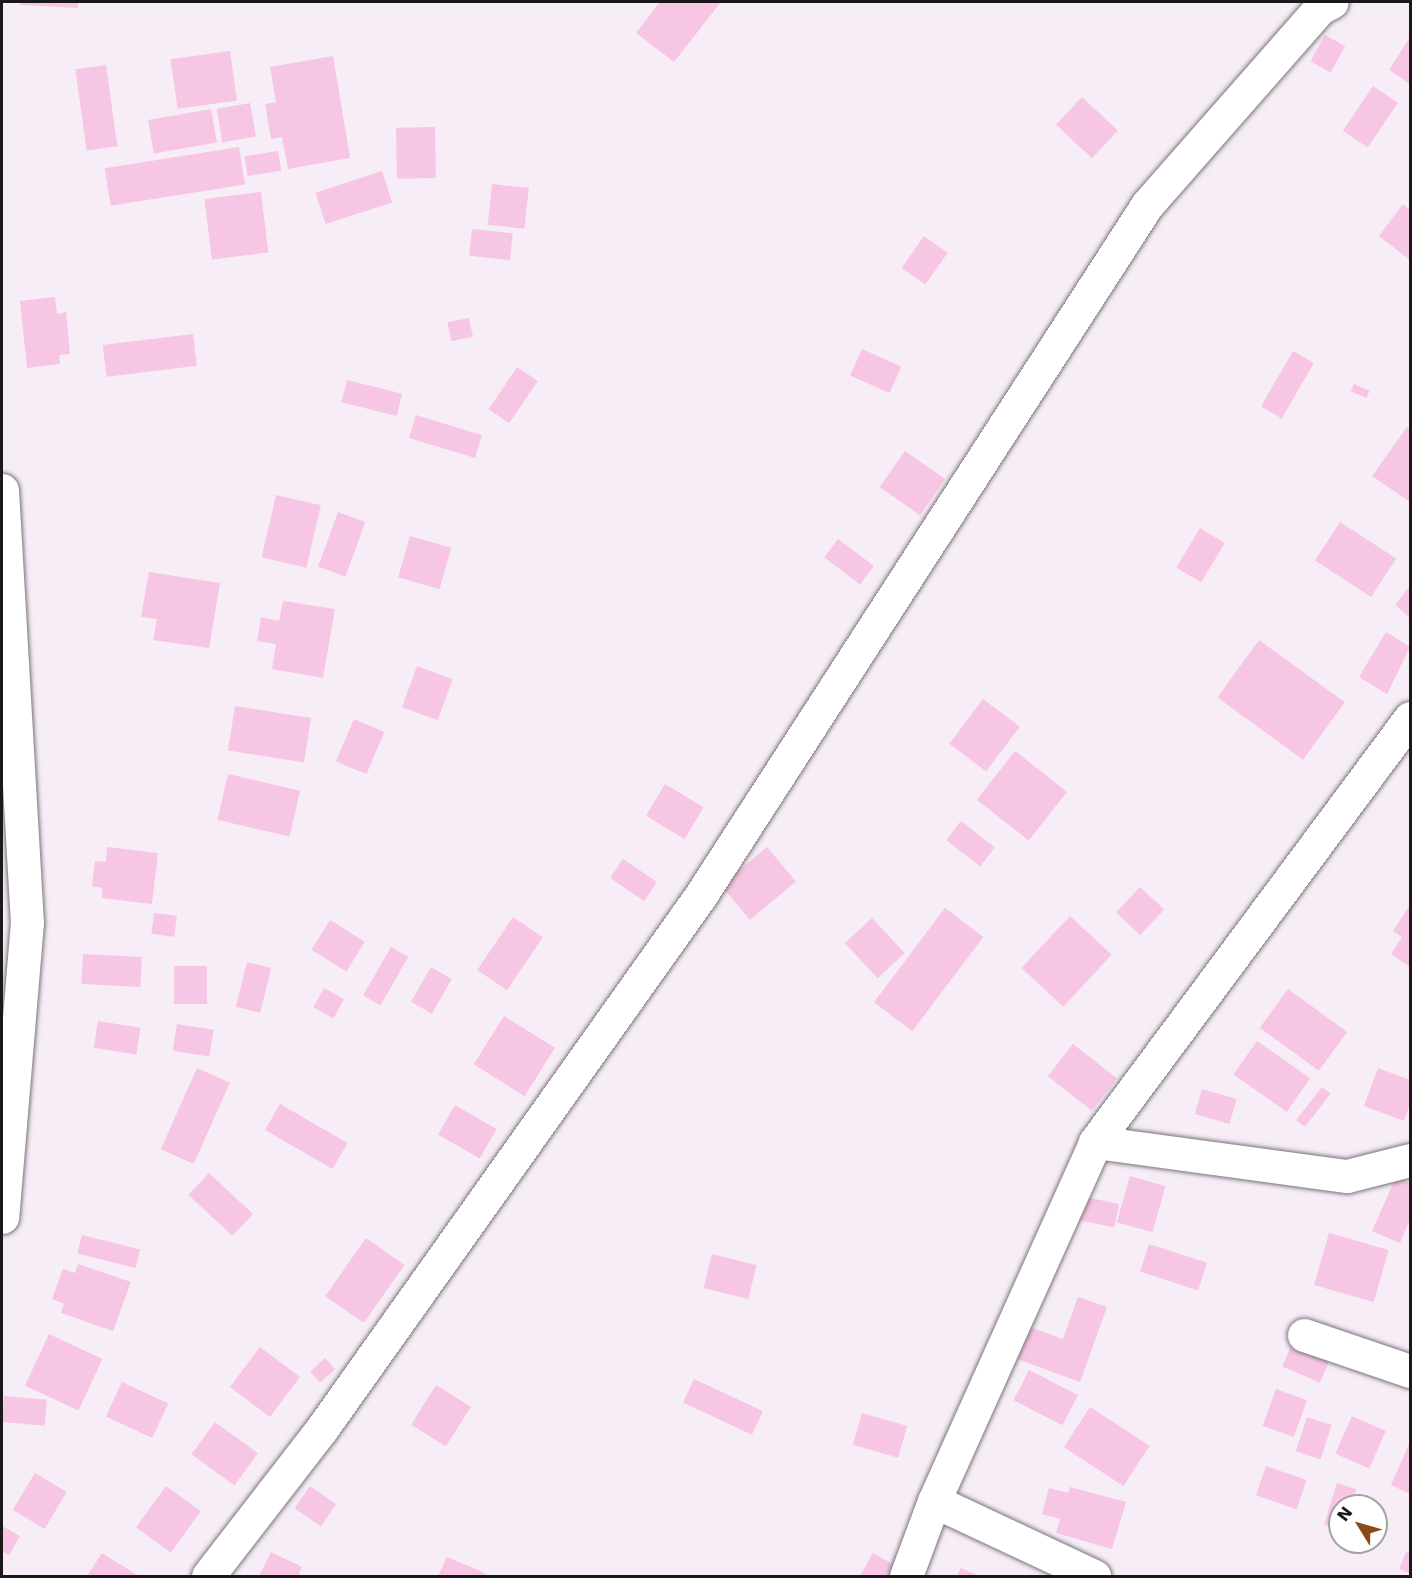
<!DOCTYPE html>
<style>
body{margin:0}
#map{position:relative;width:1412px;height:1578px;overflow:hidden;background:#f6edf6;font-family:"DejaVu Sans",sans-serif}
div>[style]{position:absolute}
.building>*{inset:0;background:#f7c6e4;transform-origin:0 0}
.roads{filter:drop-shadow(0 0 2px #7b747c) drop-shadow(0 0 2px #7b747c)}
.minor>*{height:33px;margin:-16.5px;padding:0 16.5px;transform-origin:16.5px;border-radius:16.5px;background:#fff}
span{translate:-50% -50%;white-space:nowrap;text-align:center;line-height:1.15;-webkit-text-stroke:4.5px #fff;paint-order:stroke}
.frame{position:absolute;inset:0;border:3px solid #1b181b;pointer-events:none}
.north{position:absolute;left:1328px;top:1494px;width:60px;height:60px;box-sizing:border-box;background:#fff;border:2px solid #a4a3a4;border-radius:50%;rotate:307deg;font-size:16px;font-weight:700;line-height:24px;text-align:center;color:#1b181b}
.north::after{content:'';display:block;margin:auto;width:21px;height:27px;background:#8a4916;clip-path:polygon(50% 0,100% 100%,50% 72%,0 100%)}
</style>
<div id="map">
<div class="building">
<div style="clip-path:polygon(20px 2px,78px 2px,78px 8px,20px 5px)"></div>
<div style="clip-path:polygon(660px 2px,721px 2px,674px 62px,636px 33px)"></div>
<div style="left:1325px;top:35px;width:23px;height:30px;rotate:29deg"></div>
<div style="clip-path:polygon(1410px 37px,1410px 84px,1389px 70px)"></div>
<div style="left:230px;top:51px;width:50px;height:60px;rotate:82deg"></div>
<div style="clip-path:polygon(333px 56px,350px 158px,288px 169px,282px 137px,271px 139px,265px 104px,276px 102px,270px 67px)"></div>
<div style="left:106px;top:65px;width:82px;height:31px;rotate:82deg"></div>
<div style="left:1373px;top:86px;width:30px;height:54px;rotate:34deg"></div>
<div style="left:1082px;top:97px;width:49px;height:38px;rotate:43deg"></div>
<div style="left:250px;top:103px;width:34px;height:34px;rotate:80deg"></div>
<div style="left:211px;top:109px;width:34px;height:64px;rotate:80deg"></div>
<div style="left:435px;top:127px;width:51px;height:39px;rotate:89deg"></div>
<div style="left:239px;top:147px;width:38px;height:136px;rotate:81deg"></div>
<div style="left:278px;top:151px;width:20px;height:34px;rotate:81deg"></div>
<div style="left:382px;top:171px;width:33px;height:70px;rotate:72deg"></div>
<div style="left:492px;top:184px;width:37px;height:41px;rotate:6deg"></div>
<div style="left:261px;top:192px;width:61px;height:57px;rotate:83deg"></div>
<div style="clip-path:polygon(1403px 204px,1410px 210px,1410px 260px,1379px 236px)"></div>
<div style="left:472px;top:229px;width:41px;height:27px;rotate:6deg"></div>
<div style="left:924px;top:236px;width:29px;height:39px;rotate:35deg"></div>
<div style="clip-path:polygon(55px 297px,57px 314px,66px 312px,70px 354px,59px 355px,60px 364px,27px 368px,20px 301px)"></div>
<div style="left:469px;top:318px;width:19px;height:22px;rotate:78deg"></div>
<div style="left:193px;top:334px;width:32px;height:91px;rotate:83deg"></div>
<div style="left:862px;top:349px;width:43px;height:29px;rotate:24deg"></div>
<div style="left:1293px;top:351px;width:24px;height:64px;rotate:30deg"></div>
<div style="left:517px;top:367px;width:25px;height:51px;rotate:34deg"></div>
<div style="left:347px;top:380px;width:57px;height:23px;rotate:14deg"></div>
<div style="left:1354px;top:384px;width:17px;height:8px;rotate:24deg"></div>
<div style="left:416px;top:415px;width:69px;height:24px;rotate:17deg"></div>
<div style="clip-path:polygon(1407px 427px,1410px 430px,1410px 502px,1372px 476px)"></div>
<div style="left:905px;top:451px;width:49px;height:44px;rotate:35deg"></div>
<div style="left:276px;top:495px;width:46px;height:64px;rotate:13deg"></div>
<div style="left:338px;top:512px;width:29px;height:58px;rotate:20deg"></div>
<div style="left:1340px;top:522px;width:67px;height:46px;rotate:33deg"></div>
<div style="left:1200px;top:528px;width:29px;height:46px;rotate:31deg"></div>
<div style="left:410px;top:536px;width:43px;height:43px;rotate:16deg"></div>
<div style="left:838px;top:539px;width:45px;height:23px;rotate:37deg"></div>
<div style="clip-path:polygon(149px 572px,220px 583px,209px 648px,153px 640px,157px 619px,141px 617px)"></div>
<div style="clip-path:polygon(1410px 586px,1410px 618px,1395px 605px)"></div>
<div style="clip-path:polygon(283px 601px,335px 609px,323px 678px,272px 669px,276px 644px,257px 641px,261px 617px,279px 621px)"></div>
<div style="clip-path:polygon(1386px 632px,1410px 647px,1387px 694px,1359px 677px)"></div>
<div style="left:1259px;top:640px;width:106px;height:71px;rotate:36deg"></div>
<div style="left:417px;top:666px;width:38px;height:44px;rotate:20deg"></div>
<div style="left:983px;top:699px;width:46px;height:56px;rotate:37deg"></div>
<div style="left:235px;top:706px;width:77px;height:45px;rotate:9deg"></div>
<div style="left:354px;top:719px;width:33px;height:46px;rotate:23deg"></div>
<div style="left:1015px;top:751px;width:66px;height:62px;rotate:38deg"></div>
<div style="left:228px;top:774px;width:74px;height:47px;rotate:13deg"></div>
<div style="left:665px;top:784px;width:45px;height:37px;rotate:31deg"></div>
<div style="left:961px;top:821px;width:43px;height:24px;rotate:38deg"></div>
<div style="clip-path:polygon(107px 847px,158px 853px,152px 904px,102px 898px,102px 888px,92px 886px,95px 861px,106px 862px)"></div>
<div style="left:767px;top:847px;width:45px;height:60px;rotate:50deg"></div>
<div style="left:623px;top:859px;width:41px;height:23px;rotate:34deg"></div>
<div style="left:1140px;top:887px;width:33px;height:35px;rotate:43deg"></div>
<div style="clip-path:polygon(1410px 905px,1410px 967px,1391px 954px,1402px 937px,1393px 931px)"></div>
<div style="left:945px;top:908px;width:48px;height:118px;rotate:37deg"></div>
<div style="left:154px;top:913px;width:23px;height:21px;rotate:7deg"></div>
<div style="left:1070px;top:916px;width:57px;height:71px;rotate:43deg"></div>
<div style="left:513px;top:917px;width:36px;height:64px;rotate:34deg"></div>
<div style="left:872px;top:918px;width:48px;height:37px;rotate:47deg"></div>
<div style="left:330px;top:920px;width:41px;height:35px;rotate:32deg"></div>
<div style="left:391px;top:947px;width:20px;height:56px;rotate:30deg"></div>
<div style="left:83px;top:954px;width:59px;height:30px;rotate:3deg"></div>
<div style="left:247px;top:962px;width:25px;height:46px;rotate:14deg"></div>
<div style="left:174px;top:966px;width:33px;height:38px"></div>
<div style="left:431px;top:967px;width:24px;height:40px;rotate:30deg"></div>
<div style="left:324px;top:988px;width:23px;height:22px;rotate:29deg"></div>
<div style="left:1288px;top:989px;width:73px;height:48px;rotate:36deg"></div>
<div style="left:504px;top:1016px;width:60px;height:57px;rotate:32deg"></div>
<div style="left:98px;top:1021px;width:43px;height:27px;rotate:9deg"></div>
<div style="left:177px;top:1024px;width:37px;height:27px;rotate:9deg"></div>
<div style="left:1257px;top:1041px;width:65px;height:41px;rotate:35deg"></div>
<div style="left:1073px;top:1044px;width:56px;height:41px;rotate:38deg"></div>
<div style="left:197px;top:1068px;width:36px;height:89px;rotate:24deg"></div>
<div style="clip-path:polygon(1378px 1068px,1410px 1080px,1410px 1104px,1404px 1121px,1364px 1106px)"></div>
<div style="left:1322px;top:1087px;width:11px;height:42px;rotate:38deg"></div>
<div style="left:1202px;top:1089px;width:36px;height:26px;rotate:16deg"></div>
<div style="left:280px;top:1104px;width:78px;height:30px;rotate:30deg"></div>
<div style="left:455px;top:1105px;width:48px;height:34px;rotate:30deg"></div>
<div style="left:209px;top:1173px;width:60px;height:30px;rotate:43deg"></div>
<div style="left:1130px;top:1176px;width:37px;height:48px;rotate:16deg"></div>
<div style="clip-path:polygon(1396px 1177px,1410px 1183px,1410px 1219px,1400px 1243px,1372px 1231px)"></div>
<div style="left:1081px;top:1196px;width:39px;height:24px;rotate:12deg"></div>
<div style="left:1329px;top:1233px;width:62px;height:54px;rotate:16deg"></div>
<div style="left:82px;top:1235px;width:60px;height:19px;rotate:14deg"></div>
<div style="left:366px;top:1238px;width:47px;height:71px;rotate:35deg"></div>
<div style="left:1149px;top:1244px;width:61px;height:29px;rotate:18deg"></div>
<div style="left:712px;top:1254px;width:46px;height:35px;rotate:14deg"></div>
<div style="clip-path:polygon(78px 1264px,131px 1282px,113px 1331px,61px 1313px,64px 1304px,52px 1299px,63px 1269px,75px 1273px)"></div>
<div style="clip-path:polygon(1078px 1297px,1107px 1307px,1080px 1382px,1009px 1356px,1021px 1324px,1063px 1339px)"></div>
<div style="left:49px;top:1334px;width:59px;height:57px;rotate:25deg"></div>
<div style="left:1294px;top:1339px;width:41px;height:30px;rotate:23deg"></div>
<div style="left:260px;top:1347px;width:50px;height:50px;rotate:37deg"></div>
<div style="left:325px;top:1358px;width:15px;height:20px;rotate:48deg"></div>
<div style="left:1029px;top:1370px;width:55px;height:34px;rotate:27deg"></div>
<div style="left:694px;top:1379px;width:76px;height:26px;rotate:25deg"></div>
<div style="left:122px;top:1382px;width:51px;height:38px;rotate:25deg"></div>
<div style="left:436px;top:1385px;width:41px;height:47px;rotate:32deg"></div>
<div style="left:1276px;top:1389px;width:33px;height:39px;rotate:20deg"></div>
<div style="left:4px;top:1396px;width:43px;height:26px;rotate:5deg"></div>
<div style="left:1090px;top:1407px;width:71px;height:48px;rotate:33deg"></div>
<div style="left:862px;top:1413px;width:47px;height:33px;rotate:16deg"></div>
<div style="left:1352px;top:1416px;width:37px;height:41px;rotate:24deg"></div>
<div style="left:1307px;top:1417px;width:26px;height:36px;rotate:18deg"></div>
<div style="left:215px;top:1422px;width:53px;height:40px;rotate:36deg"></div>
<div style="clip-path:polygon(1410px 1442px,1410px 1494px,1391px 1485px)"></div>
<div style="left:1266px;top:1466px;width:43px;height:31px;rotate:19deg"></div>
<div style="left:35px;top:1473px;width:37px;height:43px;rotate:31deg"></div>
<div style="clip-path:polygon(1337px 1483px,1356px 1489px,1351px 1506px,1340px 1506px,1340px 1530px,1324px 1525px)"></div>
<div style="left:166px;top:1486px;width:43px;height:51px;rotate:36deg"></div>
<div style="left:310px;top:1486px;width:32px;height:27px;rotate:35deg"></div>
<div style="clip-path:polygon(1070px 1487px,1126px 1502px,1112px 1549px,1056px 1533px,1060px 1519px,1042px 1514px,1049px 1488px,1068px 1493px)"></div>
<div style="clip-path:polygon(2px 1526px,20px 1536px,9px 1555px,2px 1551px)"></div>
<div style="clip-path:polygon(271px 1552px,302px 1567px,298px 1576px,259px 1576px)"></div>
<div style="clip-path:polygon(1406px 1552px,1410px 1553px,1410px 1573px,1399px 1569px)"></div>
<div style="clip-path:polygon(102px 1553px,139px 1576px,87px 1576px)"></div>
<div style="clip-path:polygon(873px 1553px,894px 1565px,888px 1576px,860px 1576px)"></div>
<div style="clip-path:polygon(447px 1557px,478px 1570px,488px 1576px,438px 1576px)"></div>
<div style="clip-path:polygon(961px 1568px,979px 1576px,957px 1576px)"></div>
</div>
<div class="roads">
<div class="minor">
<div style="left:2px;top:490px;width:433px;rotate:86.7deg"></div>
<div style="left:27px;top:922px;width:296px;rotate:94.8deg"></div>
<div style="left:1095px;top:1142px;width:254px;rotate:7.7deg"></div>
<div style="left:1347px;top:1176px;width:65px;rotate:-14.3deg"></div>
<div style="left:1304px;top:1335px;width:112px;rotate:18.8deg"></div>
<div style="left:934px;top:1501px;width:177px;rotate:25.1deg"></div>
<div style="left:208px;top:1576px;width:185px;rotate:-52.3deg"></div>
<div style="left:321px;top:1430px;width:656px;rotate:-54.61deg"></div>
<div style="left:701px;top:895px;width:822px;rotate:-57.12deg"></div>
<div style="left:1147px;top:205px;width:262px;rotate:-48.7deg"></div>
<div style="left:1320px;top:8px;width:13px;rotate:-27deg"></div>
<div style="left:906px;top:1576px;width:80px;rotate:-69.5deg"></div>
<div style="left:934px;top:1501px;width:393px;rotate:-65.8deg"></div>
<div style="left:1095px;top:1142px;width:528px;rotate:-53.39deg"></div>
</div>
</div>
<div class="frame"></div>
<div class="north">N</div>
</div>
